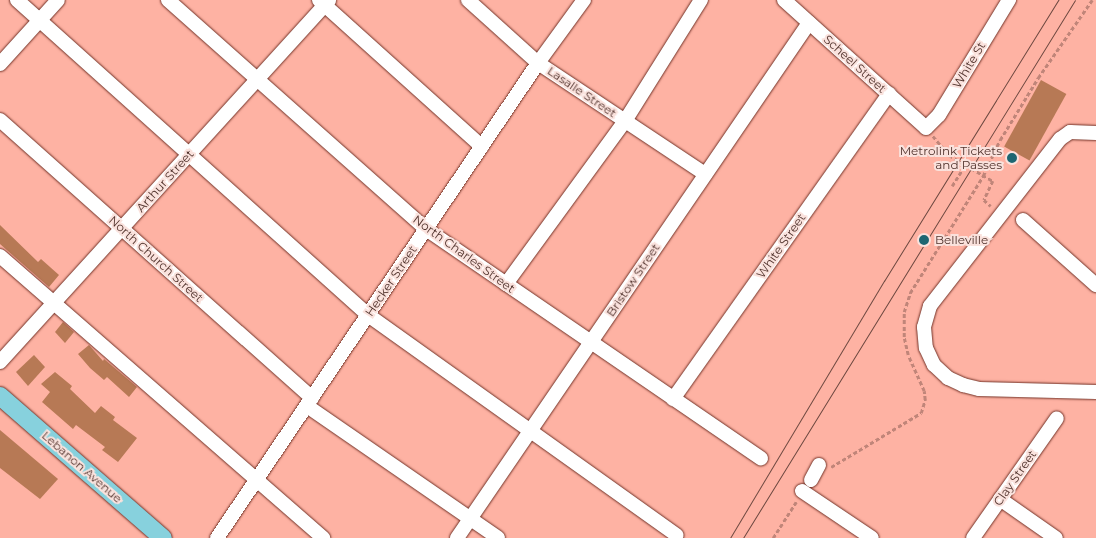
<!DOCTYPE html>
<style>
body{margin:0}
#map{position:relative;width:1096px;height:538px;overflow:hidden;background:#feb2a3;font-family:Montserrat,sans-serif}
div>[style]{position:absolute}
.building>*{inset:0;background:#b77955;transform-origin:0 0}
.path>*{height:2.5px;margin-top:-1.25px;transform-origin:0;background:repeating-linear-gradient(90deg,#c08579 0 4px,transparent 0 6.5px)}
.roads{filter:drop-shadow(0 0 1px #723328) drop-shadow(0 0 1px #723328)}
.minor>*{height:14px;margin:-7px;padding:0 7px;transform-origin:7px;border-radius:7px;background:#fff}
.major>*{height:18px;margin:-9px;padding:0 9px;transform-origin:9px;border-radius:9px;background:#87d1dd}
.tram>*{height:1px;margin:-0.5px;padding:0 0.5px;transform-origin:0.5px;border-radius:0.5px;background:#6d4840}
.dots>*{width:14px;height:14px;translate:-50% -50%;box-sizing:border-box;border:2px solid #fae2dd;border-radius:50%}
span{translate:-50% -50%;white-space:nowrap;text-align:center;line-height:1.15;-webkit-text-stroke:4px #fae2dd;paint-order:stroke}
.street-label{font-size:12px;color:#51332d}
.poi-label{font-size:12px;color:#51332d}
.right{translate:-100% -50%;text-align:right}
.left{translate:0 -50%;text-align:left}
</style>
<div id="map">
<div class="building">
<div style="left:1041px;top:80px;width:29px;height:76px;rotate:29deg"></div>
<div style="clip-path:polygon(0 225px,38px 262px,41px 259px,59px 275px,49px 287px,0 244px)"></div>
<div style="clip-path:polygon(63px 322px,74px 332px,65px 343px,55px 332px)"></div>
<div style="clip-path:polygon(89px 345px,103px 361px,104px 359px,137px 387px,129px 397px,107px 377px,104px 380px,90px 368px,78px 354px)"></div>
<div style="clip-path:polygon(34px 355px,45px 367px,28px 386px,16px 372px)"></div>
<div style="clip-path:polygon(55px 372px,72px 386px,70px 389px,95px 413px,101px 406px,115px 417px,113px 420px,137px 438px,118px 462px,102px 450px,105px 447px,76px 425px,73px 429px,42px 402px,50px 392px,41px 384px)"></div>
<div style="clip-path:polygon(0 430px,58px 479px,40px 499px,0 468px)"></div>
</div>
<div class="path">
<div style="left:933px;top:136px;width:25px;rotate:50deg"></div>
<div style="left:949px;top:155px;width:51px;rotate:30.6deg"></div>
<div style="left:993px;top:181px;width:21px;rotate:115deg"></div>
<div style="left:984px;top:200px;width:9px;rotate:41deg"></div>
<div style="left:952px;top:186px;width:25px;rotate:-58deg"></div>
<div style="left:831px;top:467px;width:105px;rotate:-31deg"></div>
<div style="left:921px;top:413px;width:14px;rotate:-73deg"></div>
<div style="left:925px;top:400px;width:9px;rotate:-96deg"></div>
<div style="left:924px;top:391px;width:39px;rotate:-114deg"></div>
<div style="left:908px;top:355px;width:18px;rotate:-103deg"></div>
<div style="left:904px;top:337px;width:25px;rotate:-90deg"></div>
<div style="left:904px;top:312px;width:20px;rotate:-72deg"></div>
<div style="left:910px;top:293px;width:138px;rotate:-58deg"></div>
<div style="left:983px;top:176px;width:40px;rotate:-65deg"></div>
<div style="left:1000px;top:140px;width:73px;rotate:-58.5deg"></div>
<div style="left:1038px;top:78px;width:95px;rotate:-55.3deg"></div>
<div style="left:773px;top:538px;width:43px;rotate:-57.4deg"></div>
</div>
<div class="roads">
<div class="minor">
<div style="left:17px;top:0;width:472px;rotate:41.9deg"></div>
<div style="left:368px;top:315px;width:379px;rotate:35.5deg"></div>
<div style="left:168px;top:0;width:345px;rotate:41.6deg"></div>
<div style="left:426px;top:229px;width:406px;rotate:34.4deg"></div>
<div style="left:319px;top:0;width:219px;rotate:42deg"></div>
<div style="left:468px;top:0;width:94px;rotate:42deg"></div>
<div style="left:538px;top:63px;width:201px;rotate:33.6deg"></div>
<div style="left:784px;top:0;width:191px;rotate:42deg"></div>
<div style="left:926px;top:128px;width:18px;rotate:-45deg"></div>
<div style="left:939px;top:115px;width:135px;rotate:-58.7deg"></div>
<div style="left:0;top:64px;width:86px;rotate:-47.8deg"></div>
<div style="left:0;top:120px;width:418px;rotate:41.7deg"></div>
<div style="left:1096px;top:133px;width:26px;rotate:-178deg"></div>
<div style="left:1070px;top:132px;width:12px;rotate:145deg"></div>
<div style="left:1060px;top:139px;width:212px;rotate:127.9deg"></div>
<div style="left:930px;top:306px;width:22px;rotate:106deg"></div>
<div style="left:924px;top:327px;width:21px;rotate:85deg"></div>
<div style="left:926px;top:348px;width:19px;rotate:65deg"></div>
<div style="left:934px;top:365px;width:19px;rotate:43deg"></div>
<div style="left:948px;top:378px;width:17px;rotate:25deg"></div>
<div style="left:963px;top:385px;width:16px;rotate:14deg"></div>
<div style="left:979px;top:389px;width:117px;rotate:1.5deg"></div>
<div style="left:1023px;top:220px;width:98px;rotate:41.7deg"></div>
<div style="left:0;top:256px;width:429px;rotate:41.1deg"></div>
<div style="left:506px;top:284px;width:202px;rotate:-53.9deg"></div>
<div style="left:625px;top:121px;width:143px;rotate:-57.9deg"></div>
<div style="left:0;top:362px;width:489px;rotate:-47.7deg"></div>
<div style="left:673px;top:399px;width:374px;rotate:-54.7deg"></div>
<div style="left:307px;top:406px;width:232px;rotate:34.6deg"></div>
<div style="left:811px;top:480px;width:17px;rotate:-62deg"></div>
<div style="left:802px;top:491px;width:84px;rotate:33.9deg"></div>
<div style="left:1000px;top:499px;width:68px;rotate:34.9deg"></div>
<div style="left:217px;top:538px;width:573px;rotate:-55.95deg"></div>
<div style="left:538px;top:63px;width:78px;rotate:-53.9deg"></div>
<div style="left:457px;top:538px;width:624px;rotate:-55.65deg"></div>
<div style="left:973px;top:538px;width:146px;rotate:-55deg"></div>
</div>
<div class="major">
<div style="left:0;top:396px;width:216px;rotate:41.1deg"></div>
</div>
</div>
<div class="tram">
<div style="left:730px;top:538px;width:300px;rotate:-59.1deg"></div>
<div style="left:884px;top:281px;width:331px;rotate:-58.2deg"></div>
<div style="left:743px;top:538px;width:632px;rotate:-58.32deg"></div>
</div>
<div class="dots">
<div style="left:1012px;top:158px;background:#1d6672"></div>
<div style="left:924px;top:240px;background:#1d6672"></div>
</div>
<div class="street-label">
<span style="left:855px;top:64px;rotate:42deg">Scheel Street</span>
<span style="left:969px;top:65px;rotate:-59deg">White St</span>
<span style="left:582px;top:92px;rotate:34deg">Lasalle Street</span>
<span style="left:165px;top:181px;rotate:-48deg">Arthur Street</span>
<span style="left:781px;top:246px;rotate:-55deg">White Street</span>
<span style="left:464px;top:254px;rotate:36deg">North Charles Street</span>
<span style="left:156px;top:259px;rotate:42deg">North Church Street</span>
<span style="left:633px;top:280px;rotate:-56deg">Bristow Street</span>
<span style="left:391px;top:281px;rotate:-56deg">Hecker Street</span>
<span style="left:82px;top:467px;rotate:41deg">Lebanon Avenue</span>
<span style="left:1015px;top:478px;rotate:-55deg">Clay Street</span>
</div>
<div class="poi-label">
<span class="right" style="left:1002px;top:158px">Metrolink Tickets<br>and Passes</span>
<span class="left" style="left:935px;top:240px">Belleville</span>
</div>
</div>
